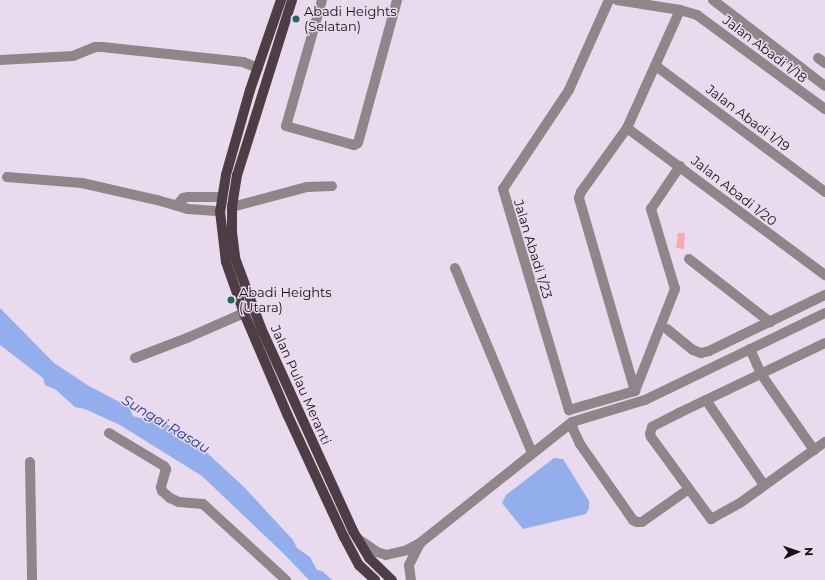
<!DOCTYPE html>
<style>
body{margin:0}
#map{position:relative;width:825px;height:580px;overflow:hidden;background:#eadaed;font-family:Montserrat,sans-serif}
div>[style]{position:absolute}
.green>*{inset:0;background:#f5aaac}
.water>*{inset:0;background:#92aeed}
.minor>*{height:10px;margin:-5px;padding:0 5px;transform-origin:5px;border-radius:5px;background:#90868a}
.major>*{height:10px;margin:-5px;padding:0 5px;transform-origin:5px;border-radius:5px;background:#4e3d45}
.dots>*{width:11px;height:11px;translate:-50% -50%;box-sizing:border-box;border:2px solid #eadaed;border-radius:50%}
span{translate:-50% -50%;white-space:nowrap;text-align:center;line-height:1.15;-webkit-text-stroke:3px #eadaed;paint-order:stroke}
.poi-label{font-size:13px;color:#140f15}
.left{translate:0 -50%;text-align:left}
.street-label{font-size:13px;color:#140f15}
.water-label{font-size:14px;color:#203b83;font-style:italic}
.north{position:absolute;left:777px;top:532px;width:40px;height:40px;-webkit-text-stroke:3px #eadaed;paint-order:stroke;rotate:88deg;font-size:11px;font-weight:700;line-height:16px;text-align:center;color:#140f15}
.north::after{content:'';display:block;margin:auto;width:14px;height:18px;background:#140f15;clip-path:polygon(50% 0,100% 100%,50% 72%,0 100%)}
</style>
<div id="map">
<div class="green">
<div style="clip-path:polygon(678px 233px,685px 233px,684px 249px,676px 248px)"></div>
</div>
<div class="water">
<div style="clip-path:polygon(0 308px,54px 363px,89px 386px,129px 407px,133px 416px,144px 419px,151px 415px,195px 440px,194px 447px,204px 450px,244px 487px,293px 540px,297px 548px,310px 557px,317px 570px,322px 571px,332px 580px,309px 580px,283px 553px,202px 476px,120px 425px,85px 409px,75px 407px,55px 389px,45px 385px,43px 378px,0 345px)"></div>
<div style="clip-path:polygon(554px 458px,563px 459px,589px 501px,589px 508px,586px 514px,523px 529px,502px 503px,506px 495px)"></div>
</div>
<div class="minor">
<div style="left:322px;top:0;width:131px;rotate:105.9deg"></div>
<div style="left:286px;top:126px;width:71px;rotate:15.6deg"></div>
<div style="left:354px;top:145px;width:4px;rotate:-27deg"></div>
<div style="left:358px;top:143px;width:148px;rotate:-74.7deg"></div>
<div style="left:609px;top:0;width:98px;rotate:114deg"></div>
<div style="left:569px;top:90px;width:119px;rotate:123.7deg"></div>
<div style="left:503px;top:189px;width:231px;rotate:73.4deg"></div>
<div style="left:569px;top:410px;width:69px;rotate:-16.1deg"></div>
<div style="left:635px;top:391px;width:110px;rotate:-68.6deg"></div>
<div style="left:675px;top:289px;width:84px;rotate:-106.7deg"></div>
<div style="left:651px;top:209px;width:52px;rotate:-56deg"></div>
<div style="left:617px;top:0;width:64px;rotate:9deg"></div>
<div style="left:680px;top:10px;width:18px;rotate:16deg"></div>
<div style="left:697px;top:15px;width:159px;rotate:36.3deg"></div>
<div style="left:713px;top:0;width:141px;rotate:37.5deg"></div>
<div style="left:818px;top:58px;width:9px;rotate:36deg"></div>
<div style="left:0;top:60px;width:73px;rotate:-3.1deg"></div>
<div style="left:73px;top:56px;width:24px;rotate:-22deg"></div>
<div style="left:95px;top:47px;width:7px"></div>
<div style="left:102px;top:47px;width:142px;rotate:6.1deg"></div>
<div style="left:243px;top:62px;width:16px;rotate:22deg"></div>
<div style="left:656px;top:66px;width:211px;rotate:36.7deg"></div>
<div style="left:627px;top:128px;width:247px;rotate:36.6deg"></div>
<div style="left:7px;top:177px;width:75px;rotate:4.6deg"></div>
<div style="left:82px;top:183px;width:77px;rotate:12.8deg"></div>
<div style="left:157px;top:200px;width:32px;rotate:16deg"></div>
<div style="left:188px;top:209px;width:32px;rotate:4deg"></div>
<div style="left:177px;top:205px;width:9px;rotate:-49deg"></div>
<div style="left:183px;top:198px;width:5px;rotate:-11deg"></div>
<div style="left:188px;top:197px;width:33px"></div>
<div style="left:232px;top:207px;width:78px;rotate:-14.9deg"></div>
<div style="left:307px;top:187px;width:25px;rotate:-2deg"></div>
<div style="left:689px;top:259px;width:103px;rotate:37.9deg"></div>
<div style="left:455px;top:268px;width:200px;rotate:67.4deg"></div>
<div style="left:667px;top:329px;width:33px;rotate:39deg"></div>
<div style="left:693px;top:350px;width:9px;rotate:21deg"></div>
<div style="left:701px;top:353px;width:8px;rotate:-14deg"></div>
<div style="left:709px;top:351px;width:129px;rotate:-25.8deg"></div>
<div style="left:825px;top:343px;width:162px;rotate:154.4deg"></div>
<div style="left:679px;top:413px;width:30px;rotate:153deg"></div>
<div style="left:652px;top:427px;width:7px;rotate:106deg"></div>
<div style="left:650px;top:434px;width:3px;rotate:72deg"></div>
<div style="left:651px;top:437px;width:102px;rotate:53.8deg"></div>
<div style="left:711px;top:519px;width:33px;rotate:-29deg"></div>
<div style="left:740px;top:503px;width:105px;rotate:-35.7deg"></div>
<div style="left:750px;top:349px;width:27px;rotate:66deg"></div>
<div style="left:761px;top:374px;width:93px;rotate:55.1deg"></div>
<div style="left:135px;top:358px;width:56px;rotate:-21deg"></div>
<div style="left:187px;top:338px;width:62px;rotate:-23.7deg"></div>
<div style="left:635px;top:391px;width:201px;rotate:-106.2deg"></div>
<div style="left:579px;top:198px;width:6px;rotate:-72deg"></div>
<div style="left:581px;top:192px;width:79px;rotate:-54.3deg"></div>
<div style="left:627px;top:128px;width:129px;rotate:-65.8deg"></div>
<div style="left:706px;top:400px;width:103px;rotate:55.7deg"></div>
<div style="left:572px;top:422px;width:7px;rotate:82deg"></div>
<div style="left:573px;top:429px;width:17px;rotate:65deg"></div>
<div style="left:580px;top:444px;width:93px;rotate:55.1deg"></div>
<div style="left:633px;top:520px;width:4px;rotate:27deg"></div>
<div style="left:637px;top:522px;width:5px"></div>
<div style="left:642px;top:522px;width:57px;rotate:-35.1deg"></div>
<div style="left:109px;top:433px;width:64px;rotate:31deg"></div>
<div style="left:164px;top:466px;width:4px;rotate:56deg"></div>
<div style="left:166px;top:469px;width:19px;rotate:106deg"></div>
<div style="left:161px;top:487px;width:4px;rotate:76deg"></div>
<div style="left:162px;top:491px;width:11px;rotate:41deg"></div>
<div style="left:170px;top:498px;width:10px;rotate:24deg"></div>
<div style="left:179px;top:502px;width:24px;rotate:5deg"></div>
<div style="left:203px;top:504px;width:113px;rotate:42.5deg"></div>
<div style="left:30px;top:462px;width:118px;rotate:89deg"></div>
<div style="left:358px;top:539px;width:23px;rotate:34deg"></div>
<div style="left:377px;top:552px;width:9px;rotate:18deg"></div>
<div style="left:386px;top:555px;width:22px;rotate:-13deg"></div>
<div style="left:407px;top:550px;width:15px;rotate:-28deg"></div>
<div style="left:420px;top:543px;width:194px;rotate:-38.5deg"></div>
<div style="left:572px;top:422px;width:76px;rotate:-16.8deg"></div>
<div style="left:645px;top:400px;width:200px;rotate:-25.8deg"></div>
<div style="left:411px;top:580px;width:15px;rotate:-98deg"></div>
<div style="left:409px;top:565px;width:25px;rotate:-63deg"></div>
</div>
<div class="major">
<div style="left:281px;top:0;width:95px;rotate:109deg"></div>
<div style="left:250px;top:90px;width:88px;rotate:105.8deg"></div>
<div style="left:226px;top:175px;width:36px;rotate:99deg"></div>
<div style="left:220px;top:211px;width:51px;rotate:83.3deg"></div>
<div style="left:226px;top:262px;width:54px;rotate:70.6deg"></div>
<div style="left:244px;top:313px;width:112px;rotate:66.9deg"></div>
<div style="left:288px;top:416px;width:133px;rotate:65.2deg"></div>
<div style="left:344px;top:537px;width:32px;rotate:62deg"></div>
<div style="left:359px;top:565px;width:22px;rotate:43deg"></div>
<div style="left:292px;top:0;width:183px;rotate:107.4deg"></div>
<div style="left:237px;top:175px;width:32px;rotate:99deg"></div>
<div style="left:232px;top:207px;width:25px;rotate:90deg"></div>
<div style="left:232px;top:232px;width:26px;rotate:83deg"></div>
<div style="left:235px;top:258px;width:75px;rotate:69.6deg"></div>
<div style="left:261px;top:328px;width:223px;rotate:65.6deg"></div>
<div style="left:353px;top:531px;width:31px;rotate:59deg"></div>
<div style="left:369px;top:558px;width:32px;rotate:44deg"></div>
</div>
<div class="dots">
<div style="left:296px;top:19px;background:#21685e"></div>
<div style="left:231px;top:300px;background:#21685e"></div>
</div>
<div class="poi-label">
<span class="left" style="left:304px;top:19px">Abadi Heights<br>(Selatan)</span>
<span class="left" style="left:239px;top:300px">Abadi Heights<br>(Utara)</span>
</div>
<div class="street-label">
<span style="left:765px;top:49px;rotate:37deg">Jalan Abadi 1/18</span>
<span style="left:748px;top:118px;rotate:37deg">Jalan Abadi 1/19</span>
<span style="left:734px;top:191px;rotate:38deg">Jalan Abadi 1/20</span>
<span style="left:533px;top:249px;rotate:73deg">Jalan Abadi 1/23</span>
<span style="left:301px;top:385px;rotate:66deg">Jalan Pulau Meranti</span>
</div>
<div class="water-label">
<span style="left:166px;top:424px;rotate:31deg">Sungai Rasau</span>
</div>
<div class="north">N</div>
</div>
